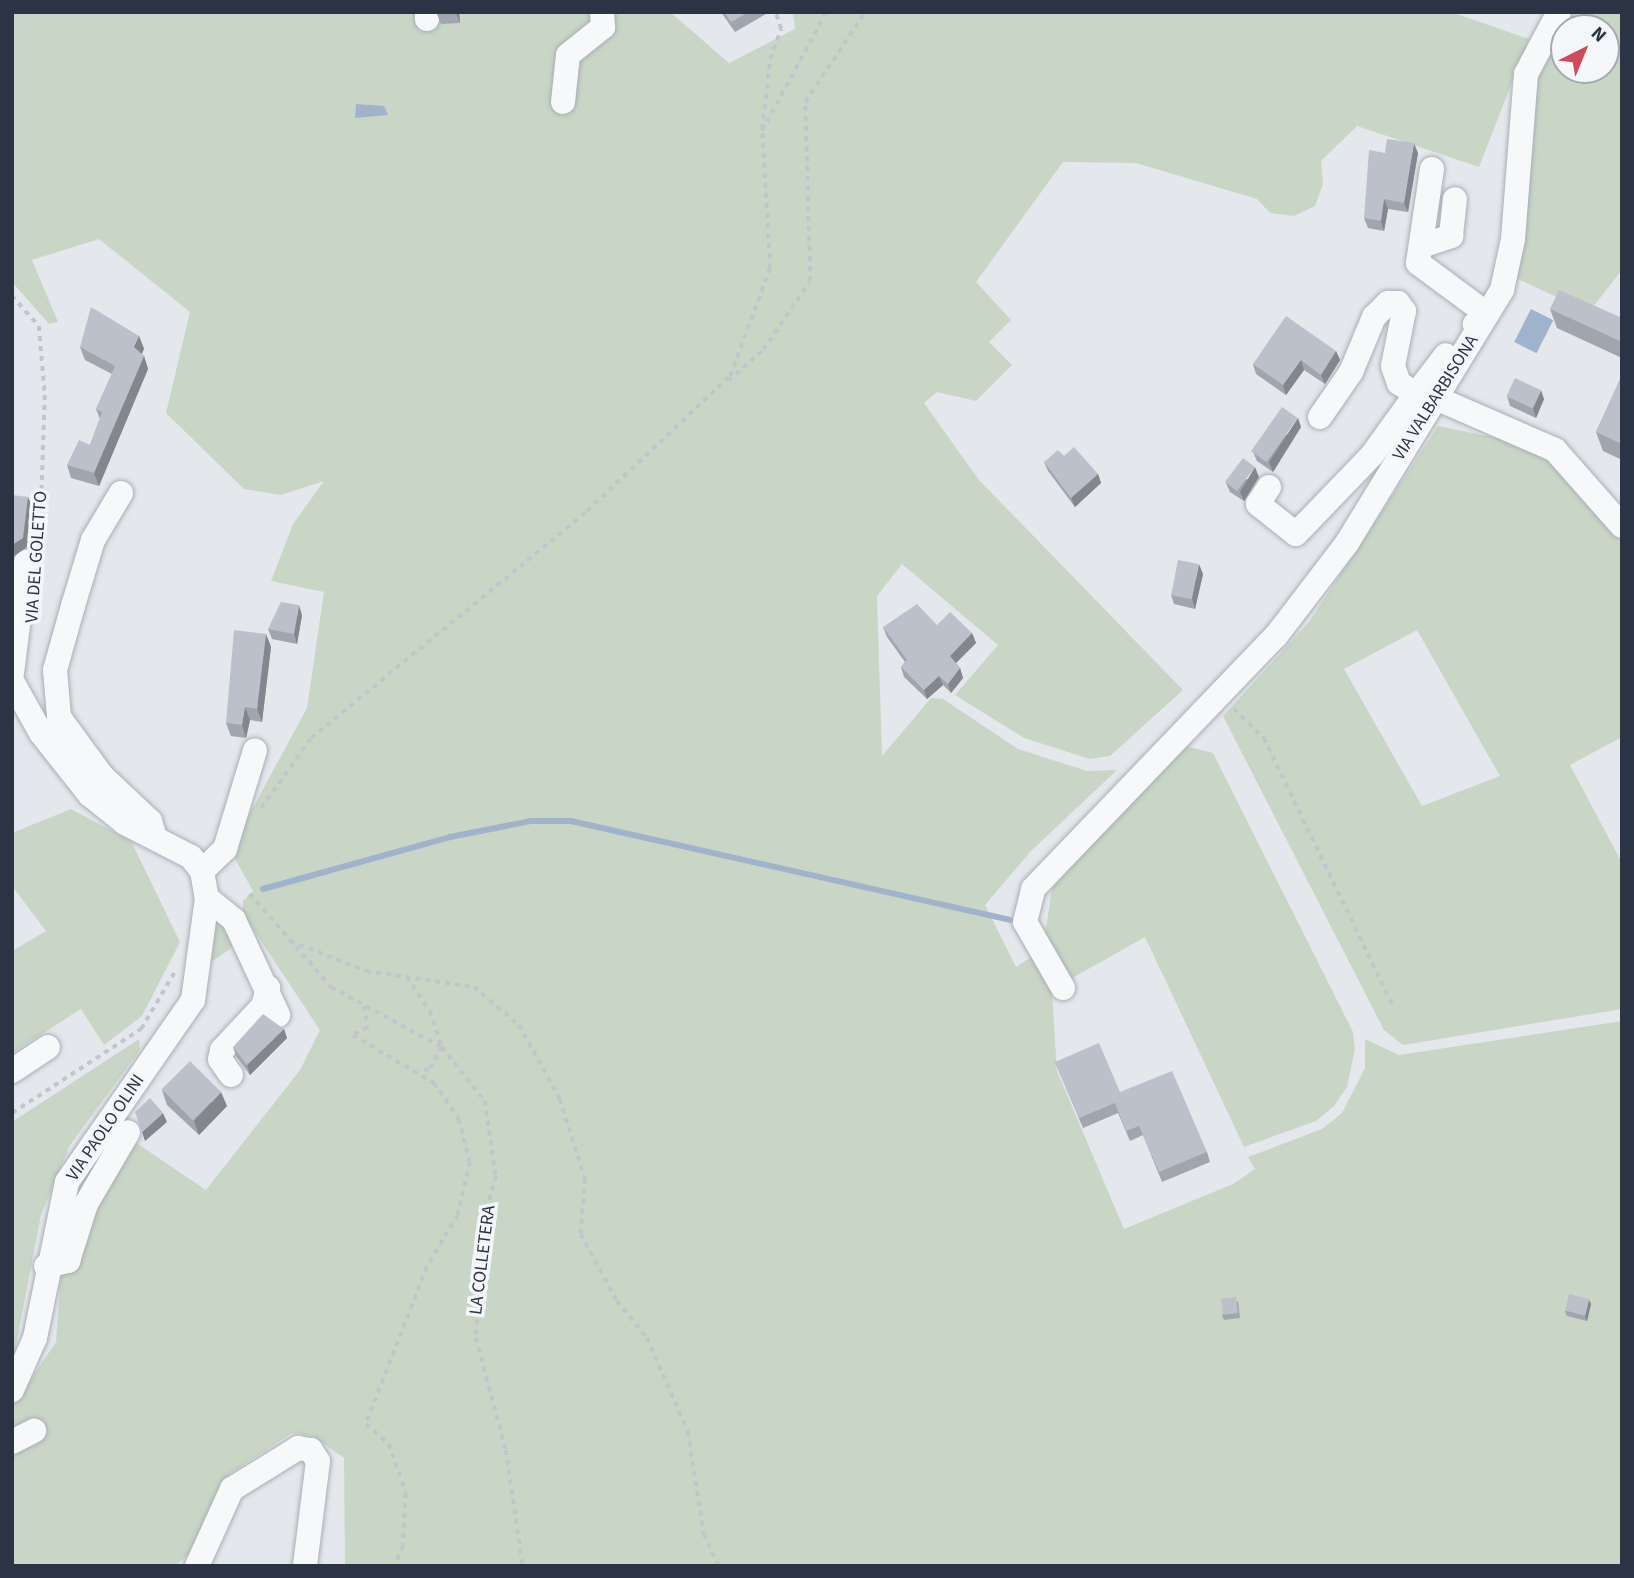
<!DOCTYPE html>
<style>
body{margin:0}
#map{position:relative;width:1634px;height:1578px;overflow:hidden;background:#e4e7ec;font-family:"Source Sans 3",sans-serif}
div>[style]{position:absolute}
.green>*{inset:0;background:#c9d6c5}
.water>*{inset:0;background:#9fb4cc;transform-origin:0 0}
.stream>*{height:6px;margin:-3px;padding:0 3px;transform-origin:3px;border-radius:3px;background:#9fb4cc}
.path>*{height:3.5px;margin-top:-1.75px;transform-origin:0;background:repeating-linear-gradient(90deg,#c2c5cb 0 5px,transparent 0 10px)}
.roads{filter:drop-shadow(0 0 2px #a9aeb7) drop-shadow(0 0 2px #a9aeb7)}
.minor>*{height:24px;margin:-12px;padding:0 12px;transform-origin:12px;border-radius:12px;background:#f7f8fa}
.wall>*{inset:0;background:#a1a5ae}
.shaded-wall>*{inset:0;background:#83868d}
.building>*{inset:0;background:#bbc0ca;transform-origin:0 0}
span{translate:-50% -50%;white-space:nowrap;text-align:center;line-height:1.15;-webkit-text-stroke:7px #f4f6f9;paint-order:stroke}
.street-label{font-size:18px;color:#2b3445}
.frame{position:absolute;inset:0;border:14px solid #2b3445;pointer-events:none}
.north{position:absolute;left:1550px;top:14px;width:70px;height:70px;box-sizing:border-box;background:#f4f6f9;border:2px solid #a4a8b1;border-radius:50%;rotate:43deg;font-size:19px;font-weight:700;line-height:28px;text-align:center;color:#2b3445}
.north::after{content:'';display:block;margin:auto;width:24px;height:32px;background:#d1495b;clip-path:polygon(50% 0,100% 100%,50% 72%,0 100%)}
</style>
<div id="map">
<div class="green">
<div style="clip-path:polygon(12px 12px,670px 12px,729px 63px,795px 29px,793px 12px,1451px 12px,1529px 39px,1479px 167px,1357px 126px,1321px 161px,1323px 184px,1315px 206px,1294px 216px,1270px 213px,1257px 199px,1136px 163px,1063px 162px,976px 282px,1011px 320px,989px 342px,1012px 365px,976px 401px,937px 392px,924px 403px,979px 480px,1183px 690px,1110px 756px,1090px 759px,1024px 738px,955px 695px,998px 645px,902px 564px,877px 596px,882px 756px,931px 698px,943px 699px,1018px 749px,1087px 771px,1117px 770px,1031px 851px,985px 905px,1016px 967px,1036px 954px,1051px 977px,1057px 1071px,1124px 1229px,1233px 1184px,1255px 1169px,1248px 1157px,1322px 1129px,1342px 1113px,1365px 1068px,1365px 1039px,1399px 1055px,1622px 1021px,1622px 1566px,345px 1566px,344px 1458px,313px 1436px,292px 1433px,229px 1474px,188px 1555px,175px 1566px,12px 1566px,12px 1407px,56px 1342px,61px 1272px,117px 1130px,206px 1190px,300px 1070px,320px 1030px,243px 914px,243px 901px,253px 891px,230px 850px,307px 708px,324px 592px,271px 581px,293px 524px,324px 481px,281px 495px,244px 489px,166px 413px,190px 312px,99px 239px,32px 260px,58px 322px,49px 324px,12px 282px)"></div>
<div style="clip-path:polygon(evenodd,1568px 12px,1622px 12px,1622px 270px,1589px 312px,1516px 278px,1535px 79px,1568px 12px,1564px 28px,1606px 28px,1606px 70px,1564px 70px,1564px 28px)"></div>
<div style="clip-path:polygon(evenodd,1438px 426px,1507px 440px,1548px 460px,1622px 539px,1622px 737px,1570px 765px,1622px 863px,1622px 1009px,1403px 1045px,1384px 1030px,1223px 716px,1309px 622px,1438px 426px,1417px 630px,1500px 776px,1422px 806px,1344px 669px,1417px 630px)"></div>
<div style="clip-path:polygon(1182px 745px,1213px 753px,1353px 1032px,1355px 1049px,1347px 1087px,1334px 1106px,1316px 1121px,1244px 1147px,1145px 937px,1067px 981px,1044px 941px,1054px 876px)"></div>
<div style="clip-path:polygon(71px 809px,131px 841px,180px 942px,142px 1016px,104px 1045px,81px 1009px,12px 1053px,12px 951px,46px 931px,12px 886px,12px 833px)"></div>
<div style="clip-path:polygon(234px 920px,223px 927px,234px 946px,211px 962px,216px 926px)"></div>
<div style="clip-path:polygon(139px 1039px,140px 1050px,70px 1145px,41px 1215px,12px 1366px,12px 1122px)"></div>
</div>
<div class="water">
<div style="clip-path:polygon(356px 104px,384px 106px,388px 115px,355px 118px)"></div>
<div style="left:1531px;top:309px;width:25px;height:37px;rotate:27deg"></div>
</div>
<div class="stream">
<div style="left:263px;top:889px;width:194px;rotate:-15.5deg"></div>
<div style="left:450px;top:837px;width:83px;rotate:-11.2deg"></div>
<div style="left:531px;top:821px;width:40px"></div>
<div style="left:571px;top:821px;width:450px;rotate:12.7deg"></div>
</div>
<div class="path">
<div style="left:762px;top:129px;width:70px;rotate:-83.5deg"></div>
<div style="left:770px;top:59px;width:32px;rotate:-70deg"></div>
<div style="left:781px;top:29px;width:18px;rotate:-109deg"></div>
<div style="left:12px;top:296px;width:40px;rotate:48deg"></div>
<div style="left:39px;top:326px;width:69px;rotate:85deg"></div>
<div style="left:45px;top:395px;width:150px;rotate:91.9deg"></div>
<div style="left:728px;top:381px;width:47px;rotate:-41.5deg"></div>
<div style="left:763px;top:350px;width:83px;rotate:-55.7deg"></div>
<div style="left:810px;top:281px;width:179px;rotate:-91.6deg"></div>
<div style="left:805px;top:102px;width:108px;rotate:-56.3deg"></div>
<div style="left:1234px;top:709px;width:42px;rotate:44deg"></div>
<div style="left:1264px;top:738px;width:300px;rotate:64.3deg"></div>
<div style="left:261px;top:808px;width:86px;rotate:-54.5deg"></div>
<div style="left:311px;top:738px;width:357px;rotate:-39.4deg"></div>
<div style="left:587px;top:511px;width:197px;rotate:-43.4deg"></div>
<div style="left:730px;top:376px;width:115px;rotate:-69.7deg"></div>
<div style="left:770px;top:268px;width:137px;rotate:-93.3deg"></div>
<div style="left:762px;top:131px;width:135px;rotate:-61.7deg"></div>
<div style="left:250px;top:894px;width:123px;rotate:48.9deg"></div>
<div style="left:331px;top:987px;width:126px;rotate:28.4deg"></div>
<div style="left:442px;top:1047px;width:69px;rotate:51.5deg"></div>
<div style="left:485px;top:1101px;width:76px;rotate:81.7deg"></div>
<div style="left:496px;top:1176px;width:46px;rotate:105.3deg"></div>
<div style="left:484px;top:1220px;width:118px;rotate:93.9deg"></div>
<div style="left:476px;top:1338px;width:116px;rotate:75deg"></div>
<div style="left:506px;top:1450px;width:117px;rotate:81.7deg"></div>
<div style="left:290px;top:941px;width:82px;rotate:21.5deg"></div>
<div style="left:366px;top:971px;width:109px;rotate:8.4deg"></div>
<div style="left:474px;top:987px;width:59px;rotate:40.2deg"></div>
<div style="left:519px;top:1025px;width:85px;rotate:61deg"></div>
<div style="left:560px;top:1099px;width:84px;rotate:72.6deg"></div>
<div style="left:585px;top:1179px;width:55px;rotate:94.2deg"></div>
<div style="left:581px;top:1234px;width:76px;rotate:61.8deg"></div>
<div style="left:617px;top:1301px;width:48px;rotate:51deg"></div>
<div style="left:647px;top:1338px;width:103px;rotate:66.4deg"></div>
<div style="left:688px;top:1432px;width:103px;rotate:81.1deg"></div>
<div style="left:704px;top:1534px;width:35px;rotate:65deg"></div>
<div style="left:407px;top:977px;width:41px;rotate:55.9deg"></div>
<div style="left:430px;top:1011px;width:38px;rotate:72deg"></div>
<div style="left:442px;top:1047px;width:26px;rotate:119deg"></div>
<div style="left:429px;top:1070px;width:11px;rotate:175deg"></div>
<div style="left:364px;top:1006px;width:22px;rotate:80deg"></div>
<div style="left:368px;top:1028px;width:17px;rotate:155deg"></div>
<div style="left:353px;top:1035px;width:94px;rotate:30.7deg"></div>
<div style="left:434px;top:1083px;width:44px;rotate:55.2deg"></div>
<div style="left:459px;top:1119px;width:44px;rotate:75.7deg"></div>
<div style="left:470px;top:1162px;width:54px;rotate:102.8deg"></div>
<div style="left:458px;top:1215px;width:61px;rotate:120.8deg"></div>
<div style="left:427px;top:1267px;width:168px;rotate:111.2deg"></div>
<div style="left:366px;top:1424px;width:30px;rotate:41deg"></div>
<div style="left:389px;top:1444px;width:52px;rotate:70.9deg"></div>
<div style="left:406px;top:1493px;width:53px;rotate:93.2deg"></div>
<div style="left:403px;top:1546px;width:22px;rotate:112deg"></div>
<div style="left:12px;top:1113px;width:154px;rotate:-33.1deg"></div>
<div style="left:141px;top:1029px;width:65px;rotate:-59.5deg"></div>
</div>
<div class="roads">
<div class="minor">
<div style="left:427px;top:12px;width:7px;rotate:90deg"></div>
<div style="left:563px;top:102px;width:47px;rotate:-83.9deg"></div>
<div style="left:568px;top:55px;width:45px;rotate:-38.7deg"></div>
<div style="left:603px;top:27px;width:15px;rotate:-94deg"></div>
<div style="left:1432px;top:169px;width:95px;rotate:98.5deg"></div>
<div style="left:1418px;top:263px;width:86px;rotate:36.5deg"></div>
<div style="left:1487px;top:314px;width:16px;rotate:140deg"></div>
<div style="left:1421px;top:246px;width:32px;rotate:-18deg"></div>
<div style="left:1451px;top:236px;width:37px;rotate:-84deg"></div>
<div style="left:1436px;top:398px;width:130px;rotate:23.6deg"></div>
<div style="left:1555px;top:450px;width:101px;rotate:48.6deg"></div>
<div style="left:1320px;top:417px;width:55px;rotate:-55.4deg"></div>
<div style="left:1351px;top:372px;width:60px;rotate:-67.3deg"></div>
<div style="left:1374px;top:317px;width:20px;rotate:-45deg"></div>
<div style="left:1388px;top:303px;width:10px"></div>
<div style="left:1398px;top:303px;width:10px;rotate:53deg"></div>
<div style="left:1404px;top:311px;width:56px;rotate:101.3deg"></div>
<div style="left:1393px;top:366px;width:18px;rotate:71deg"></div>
<div style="left:1399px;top:383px;width:20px;rotate:33deg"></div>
<div style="left:1416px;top:394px;width:49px;rotate:-52.4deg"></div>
<div style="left:1269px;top:487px;width:20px;rotate:123deg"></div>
<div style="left:1258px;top:504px;width:48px;rotate:38.3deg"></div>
<div style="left:1296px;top:534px;width:110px;rotate:-46.1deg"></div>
<div style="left:1372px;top:455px;width:75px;rotate:-54.2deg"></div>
<div style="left:121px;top:493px;width:55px;rotate:120.8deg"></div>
<div style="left:93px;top:540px;width:69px;rotate:106.9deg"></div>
<div style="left:73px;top:606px;width:66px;rotate:105.7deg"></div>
<div style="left:55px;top:670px;width:47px;rotate:85.1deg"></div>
<div style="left:59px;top:717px;width:73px;rotate:53.9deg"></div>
<div style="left:102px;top:776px;width:66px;rotate:43.2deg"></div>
<div style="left:150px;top:821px;width:14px;rotate:73deg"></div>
<div style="left:12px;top:673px;width:112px;rotate:-82.8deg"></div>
<div style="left:12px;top:681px;width:60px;rotate:60.9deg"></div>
<div style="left:41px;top:733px;width:79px;rotate:51.7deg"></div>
<div style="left:90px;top:795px;width:45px;rotate:38.7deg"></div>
<div style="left:125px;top:823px;width:74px;rotate:27.3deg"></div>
<div style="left:191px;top:857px;width:18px;rotate:52deg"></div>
<div style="left:202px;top:871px;width:27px;rotate:80deg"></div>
<div style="left:207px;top:898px;width:103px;rotate:97.8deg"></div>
<div style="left:193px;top:1000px;width:221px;rotate:124.7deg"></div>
<div style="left:67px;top:1182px;width:159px;rotate:101.6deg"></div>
<div style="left:35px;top:1338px;width:57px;rotate:113.9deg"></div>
<div style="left:202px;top:871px;width:32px;rotate:-44deg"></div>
<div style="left:225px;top:849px;width:103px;rotate:-73.1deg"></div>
<div style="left:207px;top:898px;width:35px;rotate:39deg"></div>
<div style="left:234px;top:920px;width:105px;rotate:65.1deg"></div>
<div style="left:1063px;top:988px;width:76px;rotate:-119.9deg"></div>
<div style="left:1025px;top:922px;width:34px;rotate:-76deg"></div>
<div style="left:1033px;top:889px;width:351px;rotate:-46.2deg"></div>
<div style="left:1276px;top:636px;width:117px;rotate:-52.6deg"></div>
<div style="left:1347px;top:543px;width:297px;rotate:-58.5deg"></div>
<div style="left:1502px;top:290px;width:52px;rotate:-77.8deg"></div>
<div style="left:1513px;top:239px;width:166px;rotate:-85.5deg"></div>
<div style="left:1526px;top:74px;width:70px;rotate:-62deg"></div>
<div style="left:12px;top:1071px;width:43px;rotate:-33.7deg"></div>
<div style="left:231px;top:1075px;width:19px;rotate:-125deg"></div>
<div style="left:220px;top:1059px;width:9px;rotate:-77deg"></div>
<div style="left:222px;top:1050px;width:60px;rotate:-47deg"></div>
<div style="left:263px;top:1006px;width:19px;rotate:-74deg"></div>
<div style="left:46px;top:1266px;width:23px;rotate:-13deg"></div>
<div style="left:68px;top:1261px;width:60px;rotate:-72.5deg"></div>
<div style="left:86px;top:1204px;width:83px;rotate:-59.7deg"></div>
<div style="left:12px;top:1442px;width:25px;rotate:-27deg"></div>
<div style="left:197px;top:1566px;width:85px;rotate:-65.6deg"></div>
<div style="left:232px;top:1489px;width:78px;rotate:-31.8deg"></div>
<div style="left:298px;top:1448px;width:13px;rotate:9deg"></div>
<div style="left:311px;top:1450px;width:13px;rotate:58deg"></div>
<div style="left:318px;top:1461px;width:106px;rotate:97.1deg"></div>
</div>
</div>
<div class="wall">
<div style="clip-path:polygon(459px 12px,460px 23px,441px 24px,437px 14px)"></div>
<div style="clip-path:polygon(721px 12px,765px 12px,766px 14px,735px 32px)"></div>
<div style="clip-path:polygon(1385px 153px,1418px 153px,1408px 212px,1388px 209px,1384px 231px,1368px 228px,1364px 218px)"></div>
<div style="clip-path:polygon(1550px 309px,1622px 318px,1622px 358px,1557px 328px)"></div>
<div style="clip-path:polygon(139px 336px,144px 349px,142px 354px,144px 356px,148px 369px,99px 486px,71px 478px,67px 465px,90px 445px,100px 419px,96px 409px,112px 374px,85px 360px,80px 347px)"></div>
<div style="clip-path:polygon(1336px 351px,1340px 360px,1325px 384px,1304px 370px,1286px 395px,1256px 374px,1253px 364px)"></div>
<div style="clip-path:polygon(1622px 375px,1622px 460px,1603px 451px,1596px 432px)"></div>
<div style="clip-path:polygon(1507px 396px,1544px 399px,1536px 418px,1510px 406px)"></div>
<div style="clip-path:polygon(1301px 427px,1273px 472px,1257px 461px,1253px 452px)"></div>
<div style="clip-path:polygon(1064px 456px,1098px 474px,1101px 483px,1075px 507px,1048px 471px,1044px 462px)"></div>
<div style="clip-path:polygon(1259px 477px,1244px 501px,1230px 492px,1226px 483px)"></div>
<div style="clip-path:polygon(1203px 574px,1195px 609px,1174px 604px,1171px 595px)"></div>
<div style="clip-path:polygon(302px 615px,297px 644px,272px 639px,268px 629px)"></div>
<div style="clip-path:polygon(937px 625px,972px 633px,976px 643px,956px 663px,960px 668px,963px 678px,951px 693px,943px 685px,927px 699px,904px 677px,901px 667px,905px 662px,887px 637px,883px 627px)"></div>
<div style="clip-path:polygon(266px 634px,271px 647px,262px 722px,250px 720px,246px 738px,231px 736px,226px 723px)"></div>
<div style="clip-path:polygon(284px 1029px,287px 1038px,250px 1075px,236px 1056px,233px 1047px)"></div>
<div style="clip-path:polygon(1055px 1062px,1120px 1092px,1207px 1152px,1210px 1162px,1162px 1182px,1143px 1135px,1130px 1141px,1118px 1113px,1083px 1128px)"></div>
<div style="clip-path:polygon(162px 1090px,227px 1106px,199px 1135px,167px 1105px)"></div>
<div style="clip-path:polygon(1238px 1301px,1240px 1318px,1224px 1320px,1222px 1315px)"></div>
<div style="clip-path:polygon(1591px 1304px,1587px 1321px,1567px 1316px,1565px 1311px)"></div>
</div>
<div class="shaded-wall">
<div style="clip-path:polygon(456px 12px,459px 12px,460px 23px,456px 13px)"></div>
<div style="clip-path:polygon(1414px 143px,1418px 153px,1408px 212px,1404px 203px)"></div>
<div style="clip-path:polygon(1384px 199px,1388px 209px,1384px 231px,1381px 221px)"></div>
<div style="clip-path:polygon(139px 336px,144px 349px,138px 360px,134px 347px)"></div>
<div style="clip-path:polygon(1336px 351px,1340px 360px,1325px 384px,1321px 375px)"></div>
<div style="clip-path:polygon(144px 356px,148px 369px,99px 486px,94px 473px)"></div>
<div style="clip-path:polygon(1301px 360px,1304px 370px,1286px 395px,1283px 385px)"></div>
<div style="clip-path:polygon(1541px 390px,1544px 399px,1536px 418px,1533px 408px)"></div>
<div style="clip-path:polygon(1298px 418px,1301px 427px,1273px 472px,1269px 462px)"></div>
<div style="clip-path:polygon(1255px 467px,1259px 477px,1244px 501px,1240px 492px)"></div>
<div style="clip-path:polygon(1098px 474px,1101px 483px,1075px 507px,1071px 498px)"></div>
<div style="clip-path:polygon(28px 497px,32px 506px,27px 547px,13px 557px,12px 545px)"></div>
<div style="clip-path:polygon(1199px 564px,1203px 574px,1195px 609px,1192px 599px)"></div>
<div style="clip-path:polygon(299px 605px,302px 615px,297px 644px,294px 634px)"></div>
<div style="clip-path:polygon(972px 633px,976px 643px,953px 666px,950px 656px)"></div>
<div style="clip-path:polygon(266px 634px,271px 647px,262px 722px,257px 709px)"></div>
<div style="clip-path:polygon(960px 668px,963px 678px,951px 693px,948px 684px)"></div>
<div style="clip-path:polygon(939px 676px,943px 685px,927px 699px,924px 690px)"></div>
<div style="clip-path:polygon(245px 707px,250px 720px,246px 738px,242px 725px)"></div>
<div style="clip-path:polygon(284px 1029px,287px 1038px,250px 1075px,247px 1065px)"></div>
<div style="clip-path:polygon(221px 1092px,227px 1106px,199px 1135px,194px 1121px)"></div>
<div style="clip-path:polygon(163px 1113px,167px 1122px,145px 1141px,142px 1132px)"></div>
<div style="clip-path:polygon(1589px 1299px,1591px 1304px,1587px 1321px,1585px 1316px)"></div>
</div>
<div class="building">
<div style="clip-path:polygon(437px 12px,456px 12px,456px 13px,437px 14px)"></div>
<div style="clip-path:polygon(724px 12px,749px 12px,731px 22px)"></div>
<div style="clip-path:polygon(1387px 139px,1414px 143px,1404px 203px,1384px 199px,1381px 221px,1364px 218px,1369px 150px,1385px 153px)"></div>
<div style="clip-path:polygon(1559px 290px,1622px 318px,1622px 342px,1550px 309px)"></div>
<div style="clip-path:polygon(91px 307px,139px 336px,134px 347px,144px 356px,94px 473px,67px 465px,79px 440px,90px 445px,102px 412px,96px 409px,115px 366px,80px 347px)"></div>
<div style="clip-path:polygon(1286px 316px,1336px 351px,1321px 375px,1301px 360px,1283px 385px,1253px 364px)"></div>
<div style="clip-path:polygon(1622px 375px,1622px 444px,1596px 432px)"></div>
<div style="left:1515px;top:378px;width:29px;height:20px;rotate:25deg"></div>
<div style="left:1282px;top:407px;width:19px;height:54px;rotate:35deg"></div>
<div style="clip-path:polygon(1074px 447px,1098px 474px,1071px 498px,1044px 462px,1058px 450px,1064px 456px)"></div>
<div style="left:1243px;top:458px;width:15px;height:30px;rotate:37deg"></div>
<div style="clip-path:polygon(12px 495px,28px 497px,23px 538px,12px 545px)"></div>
<div style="left:1178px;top:560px;width:21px;height:36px;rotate:11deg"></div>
<div style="clip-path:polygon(281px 602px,299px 605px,294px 634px,268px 629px)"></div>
<div style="clip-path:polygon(917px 604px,937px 625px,950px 612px,972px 633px,950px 656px,960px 668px,948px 684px,939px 676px,924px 690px,901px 667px,907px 660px,883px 627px)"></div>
<div style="clip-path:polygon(234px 630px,266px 634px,257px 709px,245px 707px,242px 725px,226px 723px)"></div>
<div style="clip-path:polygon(263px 1014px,284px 1029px,247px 1065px,233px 1047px)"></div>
<div style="clip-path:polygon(1099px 1043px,1120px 1092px,1172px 1071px,1207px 1152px,1159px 1172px,1139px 1126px,1126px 1131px,1115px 1103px,1079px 1118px,1055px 1062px)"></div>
<div style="left:190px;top:1061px;width:44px;height:40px;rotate:45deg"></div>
<div style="clip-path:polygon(150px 1098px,163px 1113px,142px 1132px,135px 1112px)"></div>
<div style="left:1569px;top:1294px;width:21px;height:17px;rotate:14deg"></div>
<div style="left:1236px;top:1297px;width:16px;height:15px;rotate:83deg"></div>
</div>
<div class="street-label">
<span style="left:1436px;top:398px;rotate:-58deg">VIA VALBARBISONA</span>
<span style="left:37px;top:557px;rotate:-86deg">VIA DEL GOLETTO</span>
<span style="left:106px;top:1128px;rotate:-56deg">VIA PAOLO OLINI</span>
<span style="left:483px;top:1260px;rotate:-83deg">LA COLLETERA</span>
</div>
<div class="frame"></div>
<div class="north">N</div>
</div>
